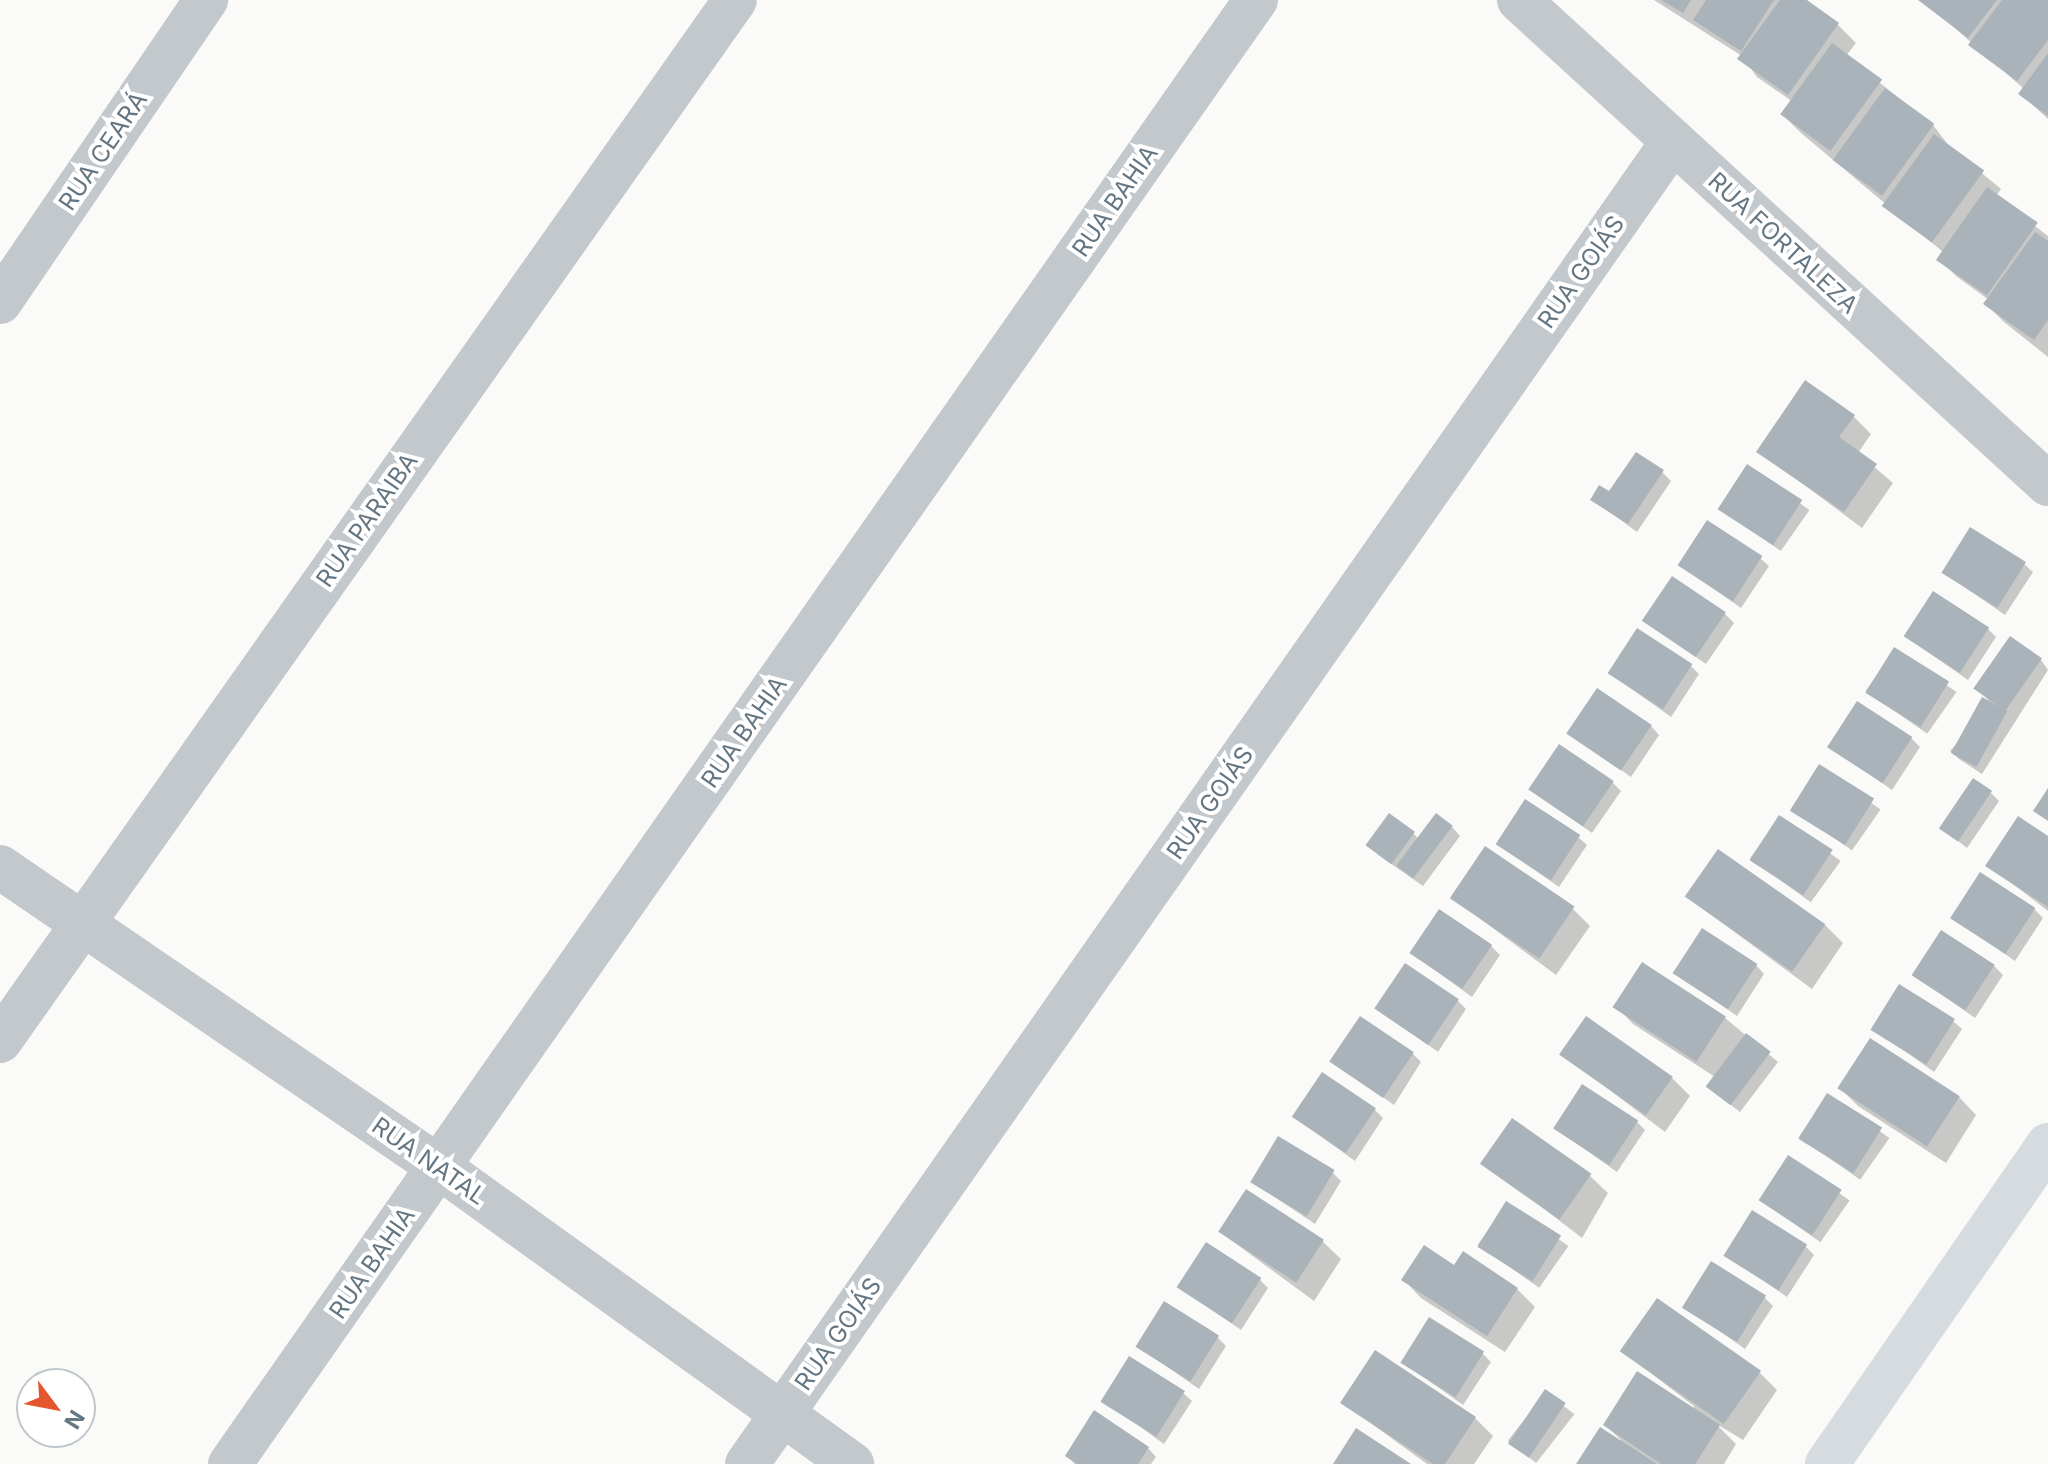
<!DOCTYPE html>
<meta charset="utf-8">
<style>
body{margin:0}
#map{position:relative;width:2048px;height:1464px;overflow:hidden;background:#fafaf8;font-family:Inter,sans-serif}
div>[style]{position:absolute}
.shadow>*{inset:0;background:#0003;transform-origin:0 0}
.building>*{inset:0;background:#aab3b9;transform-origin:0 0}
.street>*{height:44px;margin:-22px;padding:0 22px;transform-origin:22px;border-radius:22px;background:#c3c8cc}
.secondary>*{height:44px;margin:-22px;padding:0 22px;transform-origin:22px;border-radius:22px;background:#d6dbdf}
span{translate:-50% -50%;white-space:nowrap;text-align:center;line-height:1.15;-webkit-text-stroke:8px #fff;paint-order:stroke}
.street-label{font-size:24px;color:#657683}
.north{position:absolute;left:16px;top:1368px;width:80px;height:80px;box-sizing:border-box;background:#fff;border:2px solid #c1c8cd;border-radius:50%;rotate:122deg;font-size:22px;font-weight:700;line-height:32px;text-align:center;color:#657683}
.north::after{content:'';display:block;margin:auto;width:28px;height:36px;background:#e4572e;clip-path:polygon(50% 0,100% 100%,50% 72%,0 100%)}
</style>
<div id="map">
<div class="shadow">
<div style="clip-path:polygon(1654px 0,1804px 0,1838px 25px,1856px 43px,1846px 56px,1933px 125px,1949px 146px,2001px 189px,1996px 196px,2048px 236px,2048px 357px,2004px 322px,1986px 304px,1989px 300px,1956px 276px,1938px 258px,1943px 252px,1801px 133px,1783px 115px,1793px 102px,1757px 77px,1742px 56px)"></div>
<div style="clip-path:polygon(1923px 0,2048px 0,2048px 119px,2020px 93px,2024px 89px)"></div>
<div style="clip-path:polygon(1853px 416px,1871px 434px,1858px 453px,1893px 483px,1862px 528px,1759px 451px)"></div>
<div style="left:1748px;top:467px;width:75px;height:50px;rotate:35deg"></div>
<div style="clip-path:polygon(1662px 472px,1671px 481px,1637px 532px,1593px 500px)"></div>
<div style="clip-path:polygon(1760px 558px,1769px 566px,1741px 608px,1679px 565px)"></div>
<div style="clip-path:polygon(2024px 564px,2033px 572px,2005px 615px,1944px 573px)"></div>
<div style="clip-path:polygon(1725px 614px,1734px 623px,1706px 664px,1644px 621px)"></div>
<div style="clip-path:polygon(1987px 628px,1996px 637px,1968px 680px,1906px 637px)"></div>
<div style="left:1895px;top:649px;width:75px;height:51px;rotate:35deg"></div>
<div style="clip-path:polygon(2041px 660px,2048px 670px,1982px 774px,1959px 759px,1950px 751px,1992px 704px,1978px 689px)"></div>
<div style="clip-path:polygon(1691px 666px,1699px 674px,1671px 717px,1609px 673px)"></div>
<div style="clip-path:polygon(1651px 726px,1659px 735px,1631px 777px,1569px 733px)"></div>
<div style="clip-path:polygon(1911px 738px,1920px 747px,1892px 790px,1830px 747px)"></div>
<div style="left:1820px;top:767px;width:74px;height:50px;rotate:35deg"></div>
<div style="clip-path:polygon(1612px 782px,1621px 791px,1592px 833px,1531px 789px)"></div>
<div style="clip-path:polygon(1991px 793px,1999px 801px,1967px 848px,1941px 828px)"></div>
<div style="left:1780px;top:817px;width:75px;height:51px;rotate:36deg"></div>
<div style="clip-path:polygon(1452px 827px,1460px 836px,1423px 886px,1377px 854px,1413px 833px,1419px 839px)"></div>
<div style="clip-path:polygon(1578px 837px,1587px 845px,1559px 887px,1497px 844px)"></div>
<div style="clip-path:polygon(2048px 839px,2048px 911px,1988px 865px)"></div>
<div style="clip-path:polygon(1687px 897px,1825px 925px,1843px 943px,1812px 989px)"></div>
<div style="clip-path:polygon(1452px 898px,1572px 908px,1590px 926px,1556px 975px)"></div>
<div style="clip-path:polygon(2034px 909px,2043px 918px,2015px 961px,1953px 918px)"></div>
<div style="clip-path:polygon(1491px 946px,1500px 955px,1472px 997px,1411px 953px)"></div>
<div style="clip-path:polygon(1643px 964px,1725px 1018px,1778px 1062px,1740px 1112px,1708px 1087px,1715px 1077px,1633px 1024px,1616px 1006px)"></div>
<div style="clip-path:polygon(1756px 965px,1764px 974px,1737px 1016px,1675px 973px)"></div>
<div style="clip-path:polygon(1994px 966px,2003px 975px,1975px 1018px,1914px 975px)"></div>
<div style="clip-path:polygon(1457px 1000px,1466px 1009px,1438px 1052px,1377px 1008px)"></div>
<div style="clip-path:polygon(1953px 1021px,1962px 1029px,1934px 1072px,1873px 1028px)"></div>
<div style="clip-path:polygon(1413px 1054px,1421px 1062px,1394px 1105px,1332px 1061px)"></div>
<div style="clip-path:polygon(1562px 1054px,1672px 1078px,1690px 1096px,1665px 1132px)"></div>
<div style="clip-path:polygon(1840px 1088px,1959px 1097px,1976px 1115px,1946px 1163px,1858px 1106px)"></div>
<div style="left:1828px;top:1095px;width:75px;height:51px;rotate:35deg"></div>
<div style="clip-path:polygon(1375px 1110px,1383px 1118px,1355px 1161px,1294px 1117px)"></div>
<div style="clip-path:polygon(1636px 1121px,1645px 1130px,1617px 1172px,1556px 1129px)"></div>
<div style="left:1789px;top:1158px;width:74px;height:51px;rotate:35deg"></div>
<div style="clip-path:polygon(1488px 1166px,1590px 1176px,1608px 1193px,1582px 1238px)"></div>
<div style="clip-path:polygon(1332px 1172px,1341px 1181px,1315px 1224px,1252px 1182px)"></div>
<div style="clip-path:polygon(1246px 1192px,1323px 1242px,1341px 1259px,1314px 1301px,1220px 1232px)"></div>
<div style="left:1507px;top:1203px;width:75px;height:51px;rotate:35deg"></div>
<div style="clip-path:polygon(1806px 1247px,1814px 1255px,1787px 1297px,1725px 1254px)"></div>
<div style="clip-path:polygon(1455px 1267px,1517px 1289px,1535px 1307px,1505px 1352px,1421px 1298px,1404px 1280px)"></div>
<div style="clip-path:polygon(1260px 1280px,1268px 1288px,1241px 1330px,1179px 1287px)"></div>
<div style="clip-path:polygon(1765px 1298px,1773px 1306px,1745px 1349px,1684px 1306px)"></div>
<div style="clip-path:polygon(1218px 1338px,1226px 1346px,1199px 1389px,1137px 1346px)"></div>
<div style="clip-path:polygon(1622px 1351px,1759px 1372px,1777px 1390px,1743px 1440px,1715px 1423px,1736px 1444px,1724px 1464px,1578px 1464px,1621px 1440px,1605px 1425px,1695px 1407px)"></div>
<div style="clip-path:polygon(1482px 1353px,1491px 1362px,1463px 1405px,1402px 1362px)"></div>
<div style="left:1546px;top:1392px;width:36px;height:62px;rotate:38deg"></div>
<div style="clip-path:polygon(1183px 1393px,1192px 1401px,1164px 1444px,1103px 1400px)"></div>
<div style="clip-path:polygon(1343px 1403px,1475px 1418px,1493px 1436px,1474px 1464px,1427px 1464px)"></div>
<div style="clip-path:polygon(1148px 1448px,1156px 1457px,1151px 1464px,1075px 1464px,1067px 1456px)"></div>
</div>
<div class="building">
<div style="clip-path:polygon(1661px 0,1691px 0,1683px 13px)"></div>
<div style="clip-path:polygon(1706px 0,1774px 0,1741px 51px,1693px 20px)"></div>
<div style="clip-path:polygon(1780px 0,1807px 0,1839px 23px,1788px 95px,1737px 59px)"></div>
<div style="clip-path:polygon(1918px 0,1997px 0,1968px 38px)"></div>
<div style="clip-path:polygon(2002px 0,2048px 0,2048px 40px,2017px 81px,1968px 45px)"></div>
<div style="left:1832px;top:43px;width:62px;height:88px;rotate:36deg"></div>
<div style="clip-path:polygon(2048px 53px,2048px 116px,2018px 94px)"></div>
<div style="left:1885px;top:88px;width:61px;height:89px;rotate:36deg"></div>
<div style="left:1934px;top:134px;width:62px;height:89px;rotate:36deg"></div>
<div style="left:1987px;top:187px;width:62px;height:89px;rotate:35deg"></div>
<div style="clip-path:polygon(2035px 232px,2048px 241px,2048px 320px,2034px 340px,1983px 304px)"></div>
<div style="clip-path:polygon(1805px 380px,1855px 415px,1839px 437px,1877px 464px,1844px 512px,1756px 452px)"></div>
<div style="clip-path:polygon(1636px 452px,1664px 470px,1628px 524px,1590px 500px,1599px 485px,1609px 491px)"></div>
<div style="left:1747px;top:464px;width:66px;height:54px;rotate:33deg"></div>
<div style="left:1707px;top:520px;width:66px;height:54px;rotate:33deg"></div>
<div style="left:1970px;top:527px;width:66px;height:54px;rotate:32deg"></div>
<div style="left:1672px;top:576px;width:65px;height:54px;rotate:34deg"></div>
<div style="left:1933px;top:591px;width:67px;height:54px;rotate:33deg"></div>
<div style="left:1637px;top:628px;width:66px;height:54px;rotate:33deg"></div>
<div style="left:2010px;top:636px;width:39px;height:64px;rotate:35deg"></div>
<div style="left:1894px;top:647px;width:65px;height:54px;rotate:32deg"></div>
<div style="left:1597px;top:688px;width:66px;height:55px;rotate:34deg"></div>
<div style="left:1982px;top:697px;width:29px;height:64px;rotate:29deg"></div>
<div style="left:1857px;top:701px;width:66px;height:55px;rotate:33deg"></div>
<div style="left:1559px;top:744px;width:66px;height:55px;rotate:34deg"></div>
<div style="left:1819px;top:764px;width:65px;height:55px;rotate:32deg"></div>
<div style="left:1973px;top:778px;width:23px;height:61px;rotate:34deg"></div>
<div style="clip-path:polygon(2048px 788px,2048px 821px,2033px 811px)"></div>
<div style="left:1525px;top:799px;width:66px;height:54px;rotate:33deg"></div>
<div style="left:1389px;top:813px;width:32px;height:40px;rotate:36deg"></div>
<div style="left:1436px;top:813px;width:21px;height:66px;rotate:37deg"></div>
<div style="left:1779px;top:815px;width:64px;height:54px;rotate:33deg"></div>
<div style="clip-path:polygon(2018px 816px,2048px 836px,2048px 907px,1985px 866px)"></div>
<div style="left:1485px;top:846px;width:108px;height:63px;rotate:34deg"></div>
<div style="left:1718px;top:849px;width:131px;height:58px;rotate:35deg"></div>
<div style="left:1980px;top:872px;width:66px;height:55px;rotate:33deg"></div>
<div style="left:1439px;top:909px;width:64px;height:53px;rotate:34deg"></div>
<div style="left:1702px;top:928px;width:66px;height:54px;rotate:33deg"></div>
<div style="left:1941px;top:930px;width:64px;height:54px;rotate:33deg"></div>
<div style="left:1642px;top:962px;width:100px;height:54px;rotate:33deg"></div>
<div style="left:1405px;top:963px;width:65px;height:55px;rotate:34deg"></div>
<div style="left:1899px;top:984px;width:66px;height:54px;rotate:32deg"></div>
<div style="left:1360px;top:1016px;width:65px;height:55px;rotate:34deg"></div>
<div style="left:1586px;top:1016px;width:106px;height:47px;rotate:35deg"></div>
<div style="left:1746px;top:1033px;width:31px;height:67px;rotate:37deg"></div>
<div style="left:1870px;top:1038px;width:107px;height:60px;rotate:33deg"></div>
<div style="left:1322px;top:1072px;width:65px;height:54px;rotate:34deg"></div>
<div style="left:1582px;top:1084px;width:67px;height:53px;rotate:33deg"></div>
<div style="left:1827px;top:1093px;width:65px;height:54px;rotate:32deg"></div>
<div style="left:1512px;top:1118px;width:97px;height:56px;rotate:35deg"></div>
<div style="left:1278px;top:1136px;width:66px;height:54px;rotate:31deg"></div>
<div style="left:1788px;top:1155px;width:64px;height:54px;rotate:33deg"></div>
<div style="left:1246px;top:1189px;width:93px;height:51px;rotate:33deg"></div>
<div style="left:1506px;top:1201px;width:65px;height:54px;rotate:32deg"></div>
<div style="left:1752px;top:1210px;width:65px;height:54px;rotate:32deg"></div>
<div style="left:1206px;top:1242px;width:66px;height:54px;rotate:33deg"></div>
<div style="clip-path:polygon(1424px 1245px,1454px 1265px,1463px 1251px,1518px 1288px,1487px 1336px,1401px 1280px)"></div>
<div style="left:1711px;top:1261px;width:65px;height:55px;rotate:32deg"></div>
<div style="left:1657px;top:1298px;width:127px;height:65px;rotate:35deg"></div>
<div style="left:1164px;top:1301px;width:65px;height:54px;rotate:32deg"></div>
<div style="left:1429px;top:1317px;width:65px;height:54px;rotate:32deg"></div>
<div style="clip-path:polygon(1375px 1350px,1476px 1417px,1445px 1464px,1433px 1464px,1340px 1403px)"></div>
<div style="left:1129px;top:1356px;width:66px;height:54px;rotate:32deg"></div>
<div style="clip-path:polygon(1637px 1371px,1720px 1425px,1695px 1464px,1661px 1464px,1603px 1425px)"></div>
<div style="left:1545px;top:1389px;width:25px;height:66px;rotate:34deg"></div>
<div style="clip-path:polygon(1094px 1410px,1149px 1447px,1138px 1464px,1077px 1464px,1065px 1456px)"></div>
<div style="clip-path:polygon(1600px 1427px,1657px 1464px,1576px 1464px)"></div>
<div style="clip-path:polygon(1356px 1428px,1411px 1464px,1333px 1464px)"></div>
</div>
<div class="street">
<div style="left:1519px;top:0;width:717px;rotate:42.46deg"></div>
<div style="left:0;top:302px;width:366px;rotate:-55.7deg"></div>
<div style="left:0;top:867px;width:532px;rotate:34.35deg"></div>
<div style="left:439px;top:1167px;width:509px;rotate:35.72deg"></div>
<div style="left:0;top:1041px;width:1274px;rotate:-54.78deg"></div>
<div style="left:230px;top:1464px;width:1788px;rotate:-54.98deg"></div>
<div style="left:747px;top:1464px;width:1615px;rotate:-55.01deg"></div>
</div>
<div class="secondary">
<div style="left:1827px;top:1464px;width:388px;rotate:-55.3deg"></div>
</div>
<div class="street-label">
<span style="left:103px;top:151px;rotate:-56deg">RUA CEARÁ</span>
<span style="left:1115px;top:201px;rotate:-55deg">RUA BAHIA</span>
<span style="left:1783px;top:243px;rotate:43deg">RUA FORTALEZA</span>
<span style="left:1581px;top:272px;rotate:-55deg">RUA GOIÁS</span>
<span style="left:367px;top:520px;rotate:-55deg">RUA PARAIBA</span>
<span style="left:744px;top:732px;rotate:-55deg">RUA BAHIA</span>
<span style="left:1210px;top:803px;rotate:-55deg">RUA GOIÁS</span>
<span style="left:429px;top:1161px;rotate:35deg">RUA NATAL</span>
<span style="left:372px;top:1263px;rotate:-55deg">RUA BAHIA</span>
<span style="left:838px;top:1334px;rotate:-55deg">RUA GOIÁS</span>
</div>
<div class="north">N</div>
</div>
